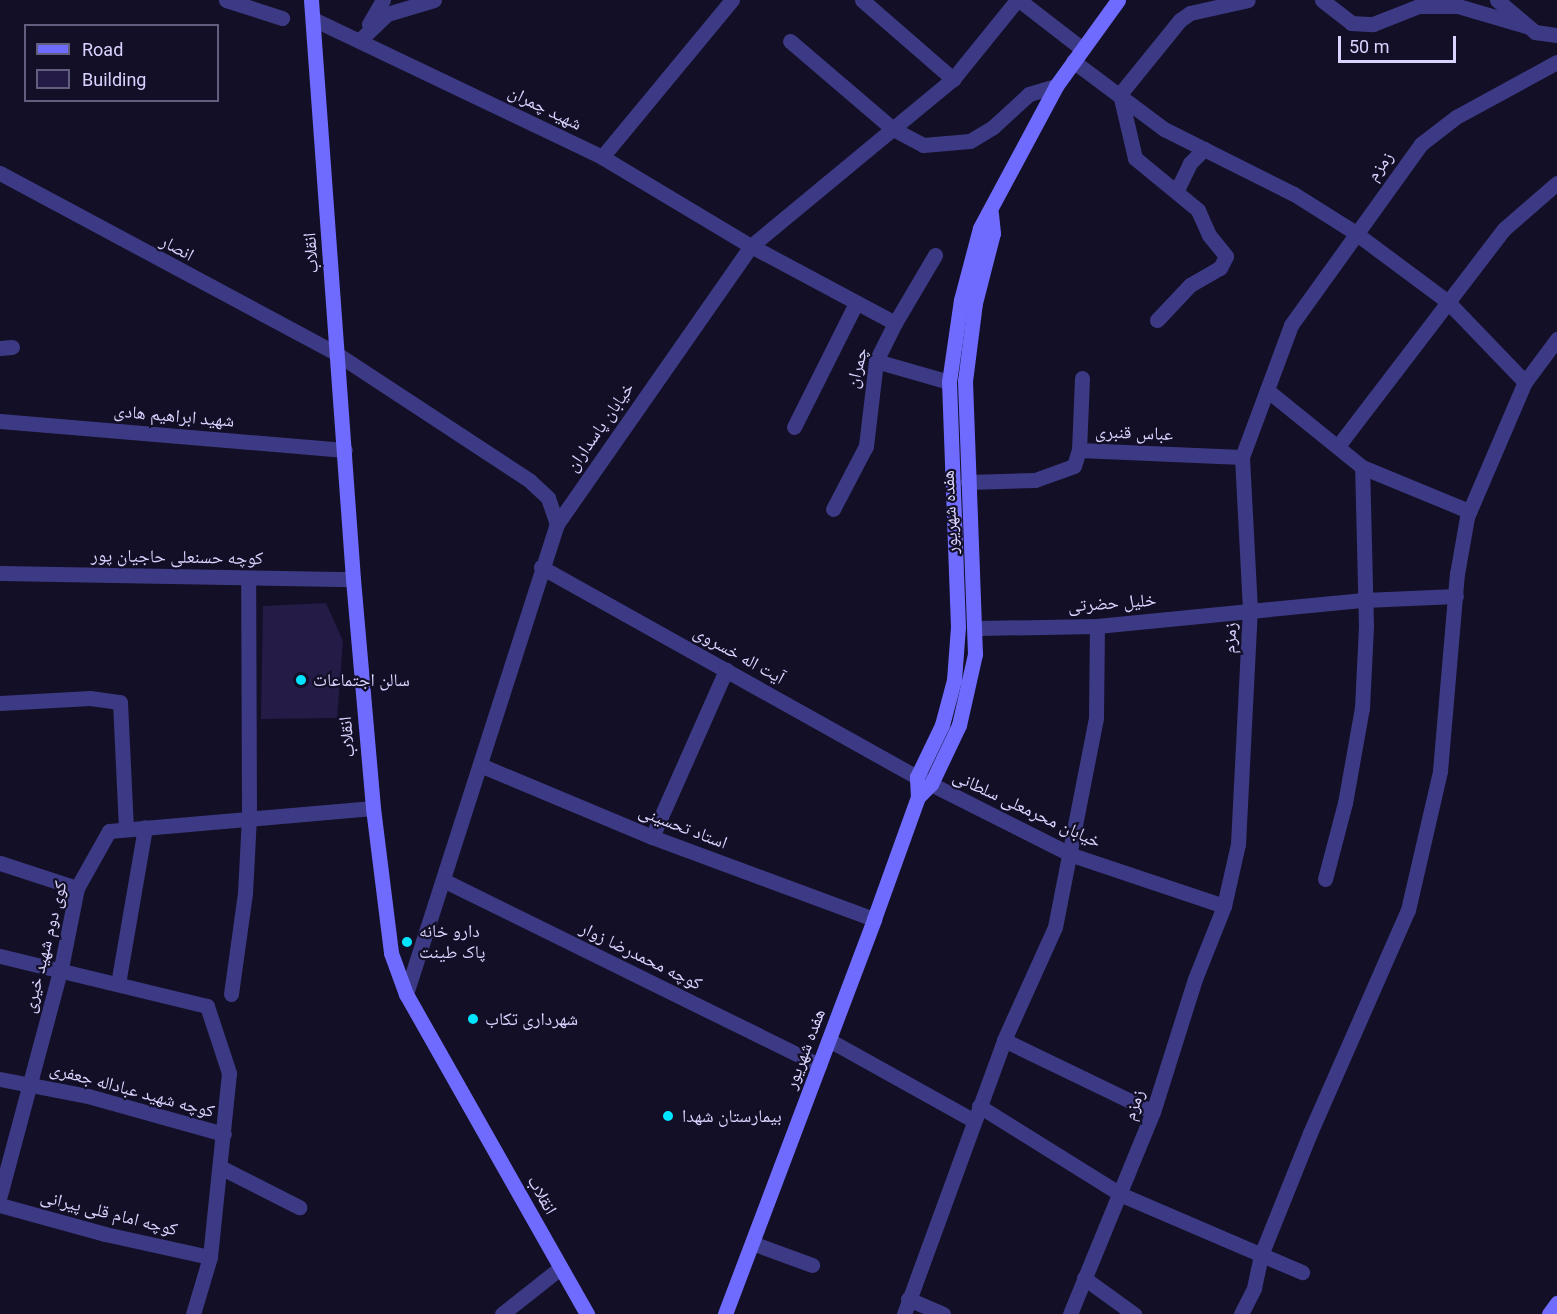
<!DOCTYPE html>
<meta charset="utf-8">
<style>
body{margin:0}
#map{position:relative;width:1557px;height:1314px;overflow:hidden;background:#130f26;font-family:Roboto,"Noto Naskh Arabic",sans-serif}
div>[style]{position:absolute}
.building>*{inset:0;background:#241b47}
.street>*{height:15px;margin:-7.5px;padding:0 7.5px;transform-origin:7.5px;border-radius:7.5px;background:#3d3a85}
.secondary>*{height:15px;margin:-7.5px;padding:0 7.5px;transform-origin:7.5px;border-radius:7.5px;background:#6f6bff}
.dots>*{width:16px;height:16px;translate:-50% -50%;box-sizing:border-box;border:3px solid #130f26;border-radius:50%}
span{translate:-50% -50%;white-space:nowrap;text-align:center;line-height:1.15;-webkit-text-stroke:4.5px #130f26;paint-order:stroke}
.street-label{font-size:18px;color:#d9d4ff}
.poi-label{font-size:18px;color:#d9d4ff}
.left{translate:0 -50%;text-align:left}
.legend{position:absolute;left:24px;top:24px;width:195px;height:78px;box-sizing:border-box;background:#130f26;border:2px solid #625e7d;margin:0;padding:8px 10px;list-style:none;font-size:18px;color:#d9d4ff}
.legend li{display:flex;align-items:center;gap:12px;height:30px}
.legend b{width:30px;border:2px solid #625e7d}
.scale{position:absolute;left:1338px;top:36px;width:118px;height:27px;box-sizing:border-box;border:3px solid #d9d4ff;border-top:0;padding-left:8px;font-size:18px;line-height:21px;white-space:nowrap;color:#d9d4ff;-webkit-text-stroke:4px #130f26;paint-order:stroke}
</style>
<div id="map">
<div class="building">
<div style="clip-path:polygon(326px 603px,343px 641px,337px 718px,261px 719px,263px 606px)"></div>
</div>
<div class="street">
<div style="left:226px;top:0;width:59px;rotate:17.8deg"></div>
<div style="left:862px;top:0;width:121px;rotate:41deg"></div>
<div style="left:1019px;top:0;width:78px;rotate:37.7deg"></div>
<div style="left:1322px;top:0;width:37px;rotate:38deg"></div>
<div style="left:1351px;top:23px;width:22px;rotate:3deg"></div>
<div style="left:1373px;top:24px;width:49px;rotate:-21.4deg"></div>
<div style="left:1419px;top:6px;width:39px"></div>
<div style="left:1458px;top:6px;width:71px;rotate:16.4deg"></div>
<div style="left:1497px;top:0;width:50px;rotate:40.1deg"></div>
<div style="left:1535px;top:32px;width:22px;rotate:8deg"></div>
<div style="left:313px;top:19px;width:320px;rotate:25.5deg"></div>
<div style="left:602px;top:157px;width:174px;rotate:30.9deg"></div>
<div style="left:751px;top:246px;width:163px;rotate:28.1deg"></div>
<div style="left:895px;top:323px;width:42px;rotate:116.6deg"></div>
<div style="left:876px;top:361px;width:86px;rotate:96.7deg"></div>
<div style="left:866px;top:446px;width:71px;rotate:117.6deg"></div>
<div style="left:369px;top:24px;width:28px;rotate:-60deg"></div>
<div style="left:360px;top:40px;width:37px;rotate:-44deg"></div>
<div style="left:387px;top:14px;width:49px;rotate:-16.6deg"></div>
<div style="left:790px;top:41px;width:135px;rotate:40.5deg"></div>
<div style="left:893px;top:129px;width:34px;rotate:28deg"></div>
<div style="left:923px;top:145px;width:47px;rotate:-4.9deg"></div>
<div style="left:970px;top:141px;width:27px;rotate:-31deg"></div>
<div style="left:993px;top:127px;width:49px;rotate:-42.5deg"></div>
<div style="left:1029px;top:94px;width:28px;rotate:-17deg"></div>
<div style="left:1073px;top:61px;width:114px;rotate:36.8deg"></div>
<div style="left:1164px;top:129px;width:145px;rotate:26.6deg"></div>
<div style="left:1294px;top:194px;width:71px;rotate:32.3deg"></div>
<div style="left:1354px;top:232px;width:116px;rotate:36.6deg"></div>
<div style="left:1447px;top:301px;width:112px;rotate:46.1deg"></div>
<div style="left:602px;top:157px;width:204px;rotate:-50.4deg"></div>
<div style="left:0;top:173px;width:383px;rotate:28.2deg"></div>
<div style="left:337px;top:354px;width:231px;rotate:33.3deg"></div>
<div style="left:530px;top:481px;width:25px;rotate:43deg"></div>
<div style="left:548px;top:498px;width:28px;rotate:71deg"></div>
<div style="left:1177px;top:190px;width:30px;rotate:-64deg"></div>
<div style="left:1190px;top:163px;width:20px;rotate:-45deg"></div>
<div style="left:1157px;top:320px;width:48px;rotate:-46.7deg"></div>
<div style="left:1190px;top:285px;width:34px;rotate:-30deg"></div>
<div style="left:1220px;top:268px;width:13px;rotate:-63deg"></div>
<div style="left:1226px;top:256px;width:27px;rotate:-129deg"></div>
<div style="left:1209px;top:235px;width:27px;rotate:-114deg"></div>
<div style="left:1198px;top:210px;width:82px;rotate:-140.5deg"></div>
<div style="left:1135px;top:158px;width:66px;rotate:-103.2deg"></div>
<div style="left:1120px;top:94px;width:95px;rotate:-51deg"></div>
<div style="left:1180px;top:20px;width:12px;rotate:-35deg"></div>
<div style="left:1190px;top:13px;width:59px;rotate:-12.6deg"></div>
<div style="left:895px;top:323px;width:79px;rotate:-59.5deg"></div>
<div style="left:0;top:348px;width:12px;rotate:-5deg"></div>
<div style="left:876px;top:361px;width:76px;rotate:16deg"></div>
<div style="left:1267px;top:390px;width:122px;rotate:39deg"></div>
<div style="left:1362px;top:467px;width:116px;rotate:22.4deg"></div>
<div style="left:0;top:421px;width:346px;rotate:4.8deg"></div>
<div style="left:794px;top:427px;width:139px;rotate:-63.4deg"></div>
<div style="left:1338px;top:446px;width:273px;rotate:-52.6deg"></div>
<div style="left:1504px;top:229px;width:70px;rotate:-41deg"></div>
<div style="left:1079px;top:450px;width:72px;rotate:-87.6deg"></div>
<div style="left:968px;top:482px;width:67px;rotate:-1.7deg"></div>
<div style="left:1035px;top:480px;width:41px;rotate:-19.7deg"></div>
<div style="left:1074px;top:466px;width:17px;rotate:-73deg"></div>
<div style="left:1079px;top:450px;width:163px;rotate:2.5deg"></div>
<div style="left:541px;top:567px;width:431px;rotate:29.2deg"></div>
<div style="left:917px;top:777px;width:174px;rotate:26.7deg"></div>
<div style="left:1072px;top:855px;width:160px;rotate:18.5deg"></div>
<div style="left:0;top:573px;width:353px;rotate:1deg"></div>
<div style="left:976px;top:628px;width:121px;rotate:-0.9deg"></div>
<div style="left:1097px;top:626px;width:268px;rotate:-5.6deg"></div>
<div style="left:1364px;top:600px;width:92px;rotate:-2.5deg"></div>
<div style="left:0;top:703px;width:90px;rotate:-3.2deg"></div>
<div style="left:90px;top:698px;width:30px;rotate:8deg"></div>
<div style="left:120px;top:702px;width:127px;rotate:87.3deg"></div>
<div style="left:480px;top:765px;width:186px;rotate:22.7deg"></div>
<div style="left:652px;top:837px;width:237px;rotate:20.3deg"></div>
<div style="left:652px;top:837px;width:183px;rotate:-66.1deg"></div>
<div style="left:0;top:863px;width:81px;rotate:18deg"></div>
<div style="left:1325px;top:879px;width:79px;rotate:-75.3deg"></div>
<div style="left:1345px;top:803px;width:97px;rotate:-79.9deg"></div>
<div style="left:1362px;top:708px;width:82px;rotate:-87.2deg"></div>
<div style="left:1366px;top:626px;width:159px;rotate:-91.4deg"></div>
<div style="left:445px;top:881px;width:417px;rotate:26.2deg"></div>
<div style="left:0;top:956px;width:213px;rotate:13.6deg"></div>
<div style="left:207px;top:1006px;width:71px;rotate:71.8deg"></div>
<div style="left:229px;top:1073px;width:185px;rotate:95.9deg"></div>
<div style="left:210px;top:1257px;width:59px;rotate:106.6deg"></div>
<div style="left:118px;top:984px;width:159px;rotate:-80.2deg"></div>
<div style="left:231px;top:994px;width:102px;rotate:-82.1deg"></div>
<div style="left:245px;top:893px;width:76px;rotate:-87deg"></div>
<div style="left:249px;top:817px;width:239px;rotate:-90.2deg"></div>
<div style="left:406px;top:994px;width:494px;rotate:-72.2deg"></div>
<div style="left:557px;top:524px;width:339px;rotate:-55.1deg"></div>
<div style="left:751px;top:246px;width:262px;rotate:-39.6deg"></div>
<div style="left:953px;top:79px;width:102px;rotate:-51deg"></div>
<div style="left:829px;top:1040px;width:165px;rotate:29.1deg"></div>
<div style="left:1004px;top:1040px;width:165px;rotate:25.8deg"></div>
<div style="left:0;top:1079px;width:90px;rotate:10.9deg"></div>
<div style="left:88px;top:1096px;width:141px;rotate:15.6deg"></div>
<div style="left:979px;top:1106px;width:168px;rotate:31.9deg"></div>
<div style="left:1122px;top:1195px;width:196px;rotate:23.2deg"></div>
<div style="left:220px;top:1167px;width:89px;rotate:26.9deg"></div>
<div style="left:0;top:1195px;width:235px;rotate:-75deg"></div>
<div style="left:61px;top:968px;width:82px;rotate:-78.7deg"></div>
<div style="left:77px;top:888px;width:65px;rotate:-60.7deg"></div>
<div style="left:109px;top:831px;width:265px;rotate:-5deg"></div>
<div style="left:0;top:1205px;width:109px;rotate:15.4deg"></div>
<div style="left:105px;top:1234px;width:107px;rotate:12.4deg"></div>
<div style="left:752px;top:1243px;width:64px;rotate:20.1deg"></div>
<div style="left:1084px;top:1278px;width:62px;rotate:35.8deg"></div>
<div style="left:908px;top:1299px;width:38px;rotate:23deg"></div>
<div style="left:502px;top:1314px;width:74px;rotate:-38.4deg"></div>
<div style="left:904px;top:1314px;width:292px;rotate:-69.9deg"></div>
<div style="left:1004px;top:1040px;width:124px;rotate:-65.7deg"></div>
<div style="left:1055px;top:927px;width:213px;rotate:-78.9deg"></div>
<div style="left:1096px;top:718px;width:92px;rotate:-89.4deg"></div>
<div style="left:1070px;top:1314px;width:218px;rotate:-67.7deg"></div>
<div style="left:1153px;top:1112px;width:139px;rotate:-72.5deg"></div>
<div style="left:1195px;top:979px;width:79px;rotate:-68.3deg"></div>
<div style="left:1224px;top:906px;width:64px;rotate:-77.3deg"></div>
<div style="left:1238px;top:844px;width:234px;rotate:-87.1deg"></div>
<div style="left:1250px;top:610px;width:153px;rotate:-93deg"></div>
<div style="left:1242px;top:457px;width:141px;rotate:-69.6deg"></div>
<div style="left:1291px;top:325px;width:223px;rotate:-54.3deg"></div>
<div style="left:1421px;top:144px;width:44px;rotate:-37.6deg"></div>
<div style="left:1456px;top:117px;width:115px;rotate:-28.6deg"></div>
<div style="left:1241px;top:1314px;width:29px;rotate:-63deg"></div>
<div style="left:1254px;top:1288px;width:34px;rotate:-78deg"></div>
<div style="left:1261px;top:1255px;width:131px;rotate:-68.1deg"></div>
<div style="left:1310px;top:1133px;width:244px;rotate:-66.3deg"></div>
<div style="left:1408px;top:910px;width:143px;rotate:-77deg"></div>
<div style="left:1440px;top:771px;width:198px;rotate:-85.1deg"></div>
<div style="left:1457px;top:574px;width:58px;rotate:-80deg"></div>
<div style="left:1467px;top:517px;width:147px;rotate:-66.8deg"></div>
<div style="left:1525px;top:382px;width:54px;rotate:-53.3deg"></div>
</div>
<div class="secondary">
<div style="left:311px;top:0;width:581px;rotate:85.85deg"></div>
<div style="left:353px;top:579px;width:230px;rotate:85deg"></div>
<div style="left:373px;top:808px;width:146px;rotate:82.9deg"></div>
<div style="left:391px;top:953px;width:44px;rotate:69.9deg"></div>
<div style="left:406px;top:994px;width:368px;rotate:60.5deg"></div>
<div style="left:918px;top:797px;width:18px;rotate:-45deg"></div>
<div style="left:931px;top:784px;width:65px;rotate:-64.6deg"></div>
<div style="left:959px;top:725px;width:73px;rotate:-77.3deg"></div>
<div style="left:975px;top:654px;width:273px;rotate:-92.1deg"></div>
<div style="left:965px;top:381px;width:79px;rotate:-82.7deg"></div>
<div style="left:975px;top:303px;width:72px;rotate:-75.6deg"></div>
<div style="left:993px;top:233px;width:20px;rotate:-96deg"></div>
<div style="left:725px;top:1314px;width:422px;rotate:-69.3deg"></div>
<div style="left:874px;top:919px;width:130px;rotate:-70.2deg"></div>
<div style="left:918px;top:797px;width:20px;rotate:-93deg"></div>
<div style="left:917px;top:777px;width:58px;rotate:-64.3deg"></div>
<div style="left:942px;top:725px;width:47px;rotate:-75.1deg"></div>
<div style="left:954px;top:680px;width:53px;rotate:-85.7deg"></div>
<div style="left:958px;top:627px;width:245px;rotate:-92.1deg"></div>
<div style="left:949px;top:382px;width:83px;rotate:-81.7deg"></div>
<div style="left:961px;top:300px;width:74px;rotate:-75.2deg"></div>
<div style="left:980px;top:228px;width:161px;rotate:-61.8deg"></div>
<div style="left:1056px;top:86px;width:106px;rotate:-54.2deg"></div>
<div style="left:1549px;top:1314px;width:14px;rotate:-54deg"></div>
</div>
<div class="dots">
<div style="left:301px;top:680px;background:#00e5ff"></div>
<div style="left:407px;top:942px;background:#00e5ff"></div>
<div style="left:473px;top:1019px;background:#00e5ff"></div>
<div style="left:668px;top:1116px;background:#00e5ff"></div>
</div>
<div class="street-label">
<span style="left:545px;top:108px;rotate:26deg">شهید چمران</span>
<span style="left:1380px;top:166px;rotate:-53deg">زمزم</span>
<span style="left:177px;top:248px;rotate:28deg">انصار</span>
<span style="left:311px;top:253px;rotate:-94deg">انقلاب</span>
<span style="left:857px;top:368px;rotate:-76deg">چمران</span>
<span style="left:174px;top:416px;rotate:5deg">شهید ابراهیم هادی</span>
<span style="left:600px;top:427px;rotate:-55deg">خیابان پاسداران</span>
<span style="left:1134px;top:433px;rotate:2deg">عباس قنبری</span>
<span style="left:950px;top:512px;rotate:-93deg">هفده شهریور</span>
<span style="left:177px;top:557px;rotate:1deg">کوچه حسنعلی حاجیان پور</span>
<span style="left:1112px;top:603px;rotate:-4deg">خلیل حضرتی</span>
<span style="left:1230px;top:638px;rotate:-88deg">زمزم</span>
<span style="left:739px;top:655px;rotate:29deg">آیت اله خسروی</span>
<span style="left:347px;top:737px;rotate:-95deg">انقلاب</span>
<span style="left:1027px;top:809px;rotate:25deg">خیابان محرمعلی سلطانی</span>
<span style="left:683px;top:827px;rotate:21deg">استاد تحسینی</span>
<span style="left:45px;top:947px;rotate:-76deg">کوی دوم شهید خیری</span>
<span style="left:641px;top:956px;rotate:26deg">کوچه محمدرضا زوار</span>
<span style="left:805px;top:1049px;rotate:-69deg">هفده شهریور</span>
<span style="left:132px;top:1090px;rotate:15deg">کوچه شهید عباداله جعفری</span>
<span style="left:1134px;top:1105px;rotate:-71deg">زمزم</span>
<span style="left:542px;top:1195px;rotate:61deg">انقلاب</span>
<span style="left:109px;top:1213px;rotate:14deg">کوچه امام قلی پیرانی</span>
</div>
<div class="poi-label">
<span class="left" style="left:313px;top:680px">سالن اجتماعات</span>
<span class="left" style="left:419px;top:942px">دارو خانه<br>پاک طینت</span>
<span class="left" style="left:485px;top:1019px">شهرداری تکاب</span>
<span class="left" style="left:682px;top:1116px">بیمارستان شهدا</span>
</div>
<ul class="legend">
<li><b style="height:8px;background:#6f6bff"></b>Road</li>
<li><b style="height:16px;background:#241b47"></b>Building</li>
</ul>
<div class="scale">50 m</div>
</div>
